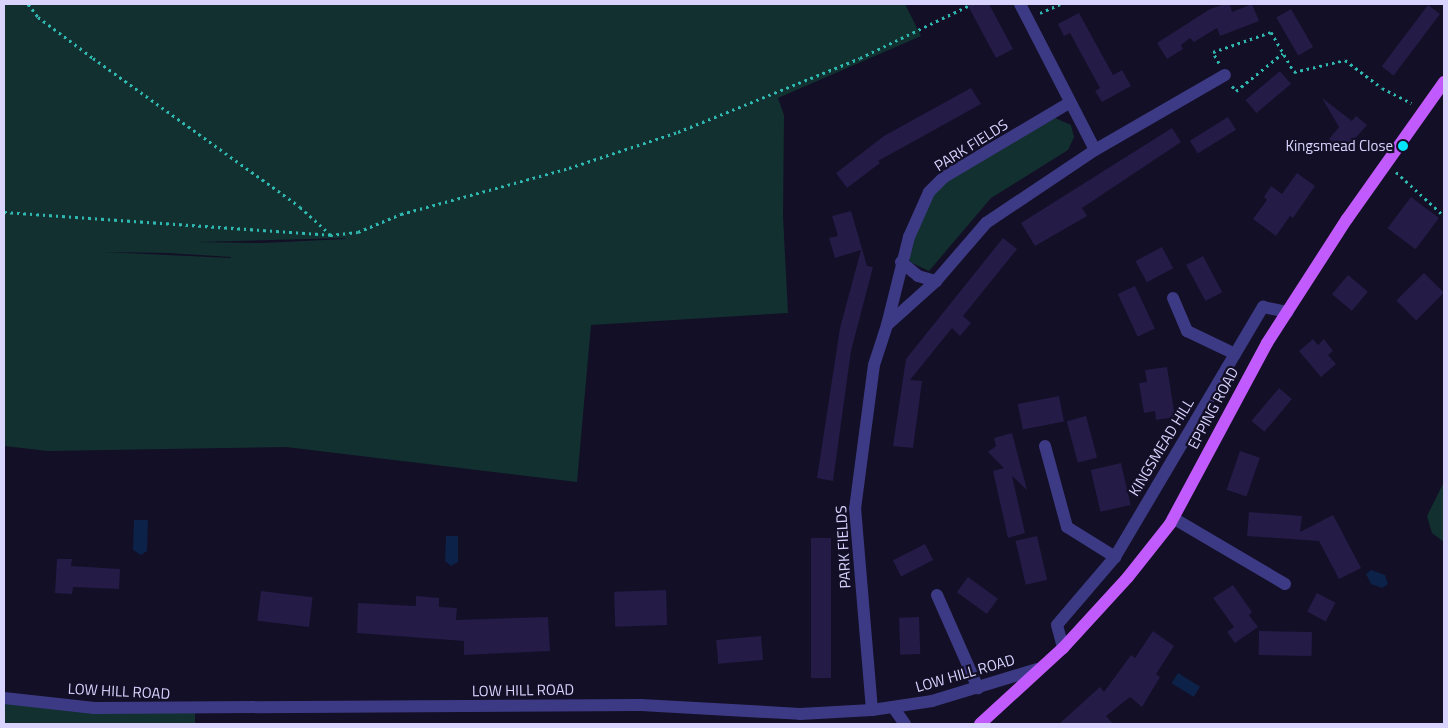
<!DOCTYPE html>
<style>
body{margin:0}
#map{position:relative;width:1448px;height:728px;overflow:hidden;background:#130f26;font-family:"Titillium Web",sans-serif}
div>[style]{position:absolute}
.green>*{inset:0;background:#12302f}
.water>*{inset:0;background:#0c2248;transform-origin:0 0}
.building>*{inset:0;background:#241b47;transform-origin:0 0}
.path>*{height:3px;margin-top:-1.5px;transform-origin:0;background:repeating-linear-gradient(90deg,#2fb8b0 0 2.5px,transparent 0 6.5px)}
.minor>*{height:12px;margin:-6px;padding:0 6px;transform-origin:6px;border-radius:6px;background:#3d3a85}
.major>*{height:12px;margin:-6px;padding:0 6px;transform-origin:6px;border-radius:6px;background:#c25bff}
.dots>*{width:14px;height:14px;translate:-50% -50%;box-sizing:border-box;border:2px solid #130f26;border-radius:50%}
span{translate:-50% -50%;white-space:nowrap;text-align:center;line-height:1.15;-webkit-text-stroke:4.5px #130f26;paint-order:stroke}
.street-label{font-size:15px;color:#d9d4ff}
.poi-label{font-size:15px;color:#d9d4ff}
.right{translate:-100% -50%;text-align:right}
.frame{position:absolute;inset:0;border:5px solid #d9d4ff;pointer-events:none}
</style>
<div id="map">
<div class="green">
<div style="clip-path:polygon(evenodd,4px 4px,905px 4px,921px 36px,778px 98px,784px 115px,783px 216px,788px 313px,591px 325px,577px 482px,286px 447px,48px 451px,4px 446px,4px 4px,345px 239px,262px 243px,197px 242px,345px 238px,345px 239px,4px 4px,104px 252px,168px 253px,231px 257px,231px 258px,104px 252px)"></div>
<div style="clip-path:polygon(1055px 118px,1071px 125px,1074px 137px,1068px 150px,991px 198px,929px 271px,910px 262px,909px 237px,929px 192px)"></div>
<div style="clip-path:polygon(1444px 482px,1444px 542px,1432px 533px,1427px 516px)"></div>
<div style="clip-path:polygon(4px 698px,195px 710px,195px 724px,4px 724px)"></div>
</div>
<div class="water">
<div style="clip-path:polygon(134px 520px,148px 520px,147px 551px,141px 555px,133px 550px)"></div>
<div style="clip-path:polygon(446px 536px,458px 536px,458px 562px,451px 566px,445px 561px)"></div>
<div style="clip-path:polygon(1371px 570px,1385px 575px,1388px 584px,1382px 588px,1371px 584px,1366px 574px)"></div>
<div style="left:1178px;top:673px;width:26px;height:12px;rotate:32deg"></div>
</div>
<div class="building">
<div style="clip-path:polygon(967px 4px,989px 4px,1013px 49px,996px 58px)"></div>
<div style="clip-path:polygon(1225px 4px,1230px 4px,1232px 12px,1252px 4px,1259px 21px,1220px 36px,1217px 28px,1194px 42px,1190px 38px,1181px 45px,1183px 49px,1167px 59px,1157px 43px,1210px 9px)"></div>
<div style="left:1428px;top:5px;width:15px;height:77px;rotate:37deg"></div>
<div style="left:1291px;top:9px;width:44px;height:17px;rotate:60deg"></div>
<div style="clip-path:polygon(1079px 13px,1113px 75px,1122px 70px,1131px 86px,1102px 102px,1095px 91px,1100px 88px,1070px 33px,1064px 36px,1058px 24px)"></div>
<div style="left:1280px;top:71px;width:17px;height:45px;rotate:50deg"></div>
<div style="clip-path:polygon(971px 88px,981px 104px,878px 161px,880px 163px,847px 188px,836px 173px,884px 136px)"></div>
<div style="clip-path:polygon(1322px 98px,1352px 121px,1356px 116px,1367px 125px,1344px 151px,1329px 139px,1339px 127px)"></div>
<div style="left:1228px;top:117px;width:15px;height:45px;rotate:58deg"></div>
<div style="clip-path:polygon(1172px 128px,1181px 142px,1082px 208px,1087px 216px,1035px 246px,1021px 223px)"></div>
<div style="clip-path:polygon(1297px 173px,1315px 186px,1293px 218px,1290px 216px,1276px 236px,1253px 219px,1267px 200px,1264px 197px,1271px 186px,1282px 194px)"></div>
<div style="left:1411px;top:197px;width:35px;height:39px;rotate:37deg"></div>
<div style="clip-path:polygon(851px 211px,867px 266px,873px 267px,851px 351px,833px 481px,817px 478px,840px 328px,861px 250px,835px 258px,829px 238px,838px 236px,832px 216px)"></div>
<div style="clip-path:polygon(1003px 238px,1017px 249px,963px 316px,971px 323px,960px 336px,952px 328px,910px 380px,922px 381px,913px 448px,893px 446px,906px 359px)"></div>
<div style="left:1162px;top:247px;width:24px;height:30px;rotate:62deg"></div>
<div style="left:1203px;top:256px;width:41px;height:19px;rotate:62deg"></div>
<div style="left:1424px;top:273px;width:28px;height:39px;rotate:45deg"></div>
<div style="left:1348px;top:275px;width:26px;height:25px;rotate:40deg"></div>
<div style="left:1135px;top:286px;width:47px;height:19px;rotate:65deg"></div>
<div style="clip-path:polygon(1313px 339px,1318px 345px,1324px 339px,1333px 351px,1328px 355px,1336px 364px,1321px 377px,1299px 351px)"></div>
<div style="clip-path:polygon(1167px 367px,1175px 417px,1156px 420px,1155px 411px,1144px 413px,1139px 383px,1147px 382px,1145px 370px)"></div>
<div style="left:1279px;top:388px;width:17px;height:43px;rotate:40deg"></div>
<div style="left:1059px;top:396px;width:26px;height:42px;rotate:79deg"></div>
<div style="left:1086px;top:416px;width:43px;height:20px;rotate:75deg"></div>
<div style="clip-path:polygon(1012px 433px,1027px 490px,1012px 476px,1025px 533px,1008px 538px,993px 471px,1004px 468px,988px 452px,996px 446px,994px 438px)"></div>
<div style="left:1240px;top:451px;width:21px;height:41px;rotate:19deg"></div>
<div style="left:1121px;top:463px;width:43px;height:31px;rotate:77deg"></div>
<div style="clip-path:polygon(1249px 512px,1302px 516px,1300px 532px,1333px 515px,1361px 568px,1339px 579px,1319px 541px,1247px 536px)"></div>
<div style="left:1037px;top:536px;width:45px;height:22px;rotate:77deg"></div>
<div style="left:811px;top:538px;width:20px;height:140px"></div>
<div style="left:925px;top:544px;width:18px;height:36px;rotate:63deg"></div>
<div style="clip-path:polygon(57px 559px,72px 559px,71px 566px,120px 569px,119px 589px,73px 587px,72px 594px,55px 593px)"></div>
<div style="left:968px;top:577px;width:37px;height:19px;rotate:36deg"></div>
<div style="clip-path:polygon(1233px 585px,1252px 612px,1249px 615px,1258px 627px,1235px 643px,1227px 632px,1234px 627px,1213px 598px)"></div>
<div style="left:666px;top:590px;width:35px;height:52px;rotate:88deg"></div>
<div style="left:261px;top:591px;width:52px;height:30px;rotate:7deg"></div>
<div style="left:1317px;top:593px;width:21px;height:21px;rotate:28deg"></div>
<div style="clip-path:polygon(416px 596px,439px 598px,439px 607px,457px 608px,456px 620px,548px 617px,550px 651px,464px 655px,464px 641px,357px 633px,358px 603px,416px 606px)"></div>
<div style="left:919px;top:617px;width:37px;height:20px;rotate:88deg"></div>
<div style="clip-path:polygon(1153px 631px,1174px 646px,1156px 674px,1160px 677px,1142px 707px,1130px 697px,1106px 716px,1113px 724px,1059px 724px,1100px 687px,1104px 692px,1131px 655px,1135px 658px)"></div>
<div style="left:1259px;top:631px;width:53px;height:24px;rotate:1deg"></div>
<div style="left:761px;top:636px;width:24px;height:45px;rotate:85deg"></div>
</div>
<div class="path">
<div style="left:28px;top:4px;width:16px;rotate:52deg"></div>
<div style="left:38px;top:17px;width:69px;rotate:36.7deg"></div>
<div style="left:93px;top:58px;width:255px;rotate:35.7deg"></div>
<div style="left:300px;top:207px;width:40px;rotate:42deg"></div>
<div style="left:1040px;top:13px;width:22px;rotate:-24deg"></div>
<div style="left:1219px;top:63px;width:13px;rotate:-119deg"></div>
<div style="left:1213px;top:52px;width:61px;rotate:-19deg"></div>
<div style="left:1271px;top:32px;width:46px;rotate:60.1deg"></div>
<div style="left:1294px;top:72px;width:52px;rotate:-13.2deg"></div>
<div style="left:1345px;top:60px;width:46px;rotate:37.1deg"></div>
<div style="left:1382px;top:88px;width:33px;rotate:27deg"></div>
<div style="left:1232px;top:86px;width:6px;rotate:51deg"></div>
<div style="left:1236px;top:91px;width:60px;rotate:-39deg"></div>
<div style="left:1396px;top:172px;width:65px;rotate:42.5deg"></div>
<div style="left:4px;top:212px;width:327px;rotate:4deg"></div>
<div style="left:330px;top:235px;width:28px;rotate:-6deg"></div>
<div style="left:358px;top:232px;width:47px;rotate:-22.7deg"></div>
<div style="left:401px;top:214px;width:174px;rotate:-15.3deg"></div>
<div style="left:569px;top:168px;width:115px;rotate:-18.3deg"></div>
<div style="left:678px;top:132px;width:196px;rotate:-22.1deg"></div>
<div style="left:860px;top:58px;width:124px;rotate:-25.7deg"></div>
</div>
<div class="minor">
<div style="left:1020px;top:4px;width:164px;rotate:62.8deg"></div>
<div style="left:901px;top:262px;width:22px;rotate:39deg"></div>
<div style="left:918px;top:276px;width:19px;rotate:16deg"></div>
<div style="left:1173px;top:298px;width:36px;rotate:67deg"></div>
<div style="left:1187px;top:331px;width:53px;rotate:25.6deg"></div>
<div style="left:887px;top:325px;width:91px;rotate:-76deg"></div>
<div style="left:909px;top:237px;width:49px;rotate:-66deg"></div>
<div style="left:929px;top:192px;width:21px;rotate:-45deg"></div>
<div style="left:944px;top:177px;width:145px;rotate:-30.6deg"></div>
<div style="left:1045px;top:446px;width:84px;rotate:74.8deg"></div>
<div style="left:1067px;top:527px;width:57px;rotate:32deg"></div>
<div style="left:1115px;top:557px;width:89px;rotate:130.5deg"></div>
<div style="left:1057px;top:625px;width:24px;rotate:75deg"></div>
<div style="left:1173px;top:518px;width:130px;rotate:30.5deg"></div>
<div style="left:1115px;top:557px;width:291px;rotate:-59.4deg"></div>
<div style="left:1263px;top:307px;width:25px;rotate:12deg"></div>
<div style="left:937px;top:595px;width:102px;rotate:66.2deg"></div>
<div style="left:4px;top:698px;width:91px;rotate:6.3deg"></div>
<div style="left:94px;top:708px;width:547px;rotate:-0.31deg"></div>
<div style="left:641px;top:705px;width:159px;rotate:3.2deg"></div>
<div style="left:800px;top:714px;width:72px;rotate:-3.2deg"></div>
<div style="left:872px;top:710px;width:61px;rotate:-8.5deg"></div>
<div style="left:932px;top:701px;width:110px;rotate:-16.9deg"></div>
<div style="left:893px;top:707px;width:21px;rotate:55deg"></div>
<div style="left:872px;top:710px;width:202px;rotate:-94.8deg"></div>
<div style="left:855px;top:509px;width:145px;rotate:-82.5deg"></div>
<div style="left:874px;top:365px;width:42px;rotate:-72deg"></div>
<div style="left:887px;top:325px;width:66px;rotate:-41.9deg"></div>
<div style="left:936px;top:281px;width:77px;rotate:-49.2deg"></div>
<div style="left:986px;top:223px;width:131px;rotate:-33.8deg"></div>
<div style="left:1095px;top:150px;width:150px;rotate:-30deg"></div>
</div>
<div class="major">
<div style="left:980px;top:724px;width:113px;rotate:-42.5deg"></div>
<div style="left:1063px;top:648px;width:96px;rotate:-47.5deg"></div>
<div style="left:1128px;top:577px;width:68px;rotate:-51.6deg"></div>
<div style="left:1170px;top:524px;width:205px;rotate:-61.8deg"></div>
<div style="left:1267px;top:343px;width:148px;rotate:-57.2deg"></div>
<div style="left:1347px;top:219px;width:168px;rotate:-54.7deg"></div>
</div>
<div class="dots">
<div style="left:1403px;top:146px;background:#00e5ff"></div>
</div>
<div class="street-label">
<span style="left:971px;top:145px;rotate:-32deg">PARK FIELDS</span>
<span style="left:1213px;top:408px;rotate:-62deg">EPPING ROAD</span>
<span style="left:1161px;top:447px;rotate:-59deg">KINGSMEAD HILL</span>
<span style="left:843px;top:547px;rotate:-93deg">PARK FIELDS</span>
<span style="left:965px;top:673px;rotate:-16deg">LOW HILL ROAD</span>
<span style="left:523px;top:690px;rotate:-1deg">LOW HILL ROAD</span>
<span style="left:119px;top:691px;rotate:3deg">LOW HILL ROAD</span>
</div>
<div class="poi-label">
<span class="right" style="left:1393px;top:146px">Kingsmead Close</span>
</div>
<div class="frame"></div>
</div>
